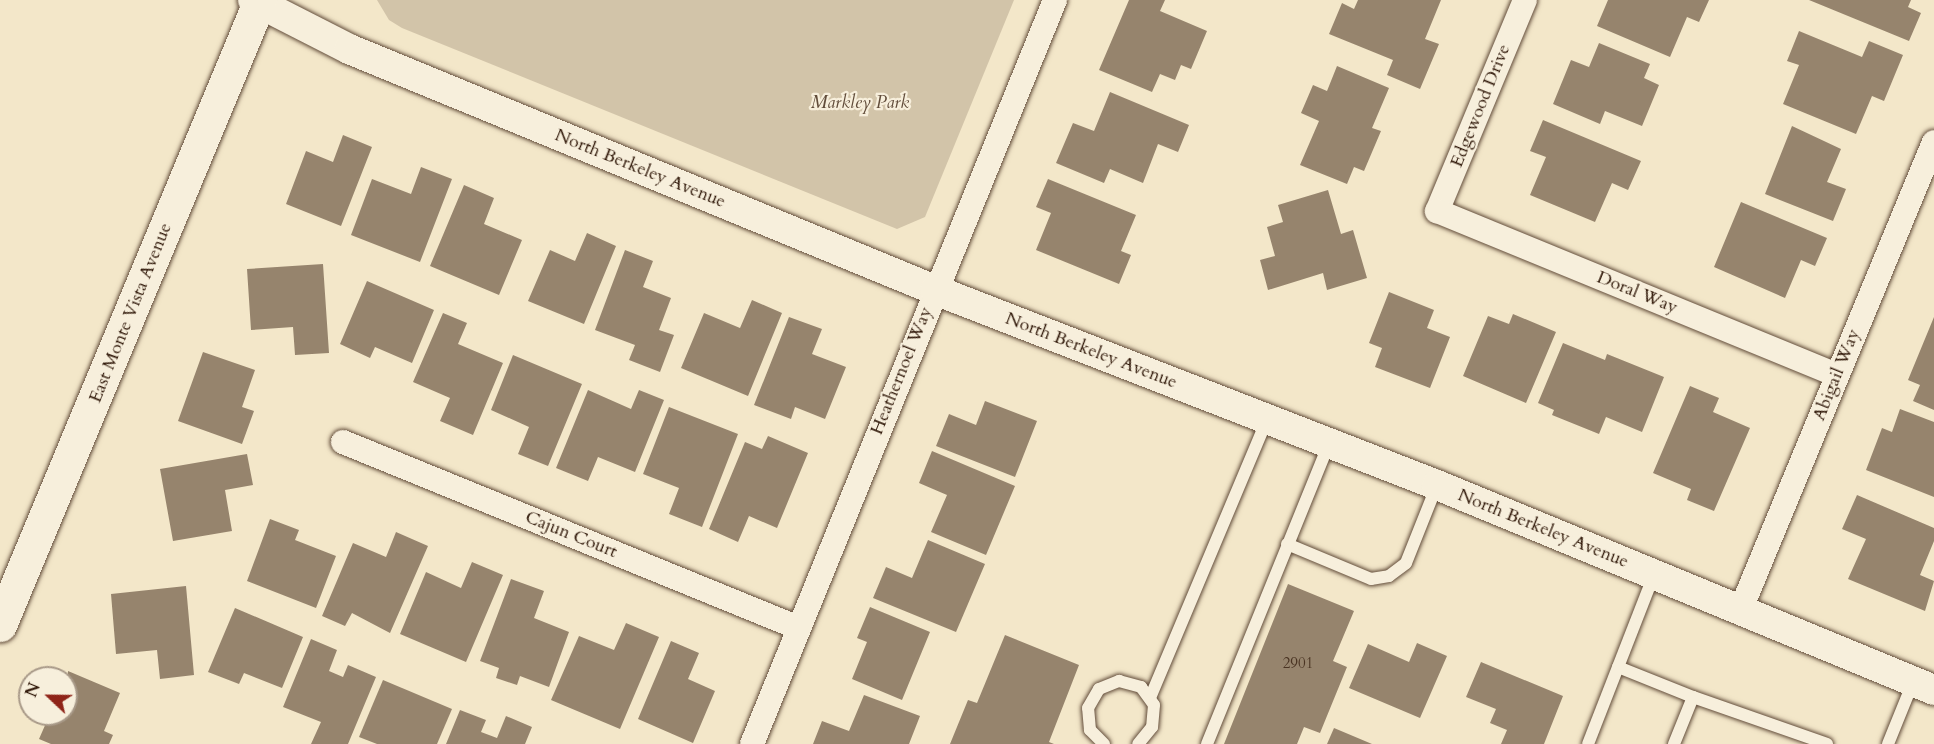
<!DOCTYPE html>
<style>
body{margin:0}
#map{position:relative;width:1934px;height:744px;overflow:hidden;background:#f3e7c9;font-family:Cardo,serif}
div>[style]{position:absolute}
.green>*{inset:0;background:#d2c4a9}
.building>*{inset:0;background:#96846d}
.roads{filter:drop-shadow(0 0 2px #624c3a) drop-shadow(0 0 2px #624c3a)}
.service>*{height:12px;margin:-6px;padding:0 6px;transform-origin:6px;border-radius:6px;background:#f7efdc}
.minor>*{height:24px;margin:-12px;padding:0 12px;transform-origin:12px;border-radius:12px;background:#f7efdc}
.tertiary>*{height:30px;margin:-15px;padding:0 15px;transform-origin:15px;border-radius:15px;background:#f7efdc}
.secondary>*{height:33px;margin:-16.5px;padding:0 16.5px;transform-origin:16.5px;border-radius:16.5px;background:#f7efdc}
span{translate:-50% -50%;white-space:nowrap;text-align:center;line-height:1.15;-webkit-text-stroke:4.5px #f7efdc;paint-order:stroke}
.number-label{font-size:15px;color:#4a3423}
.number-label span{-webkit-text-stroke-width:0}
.park-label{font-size:18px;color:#614c3a;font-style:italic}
.street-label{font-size:18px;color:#31190a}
.north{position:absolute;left:18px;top:666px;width:60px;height:60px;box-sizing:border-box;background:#f7efdc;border:2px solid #a89988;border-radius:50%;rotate:292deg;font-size:16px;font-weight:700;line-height:24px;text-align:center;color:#31190a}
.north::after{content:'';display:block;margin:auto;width:21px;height:27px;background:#8f2418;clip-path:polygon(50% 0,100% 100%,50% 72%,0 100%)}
</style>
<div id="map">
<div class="green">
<div style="clip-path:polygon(377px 0,1014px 0,925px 217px,897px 229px,402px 28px,389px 20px)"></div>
</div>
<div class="building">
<div style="clip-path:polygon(1129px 0,1165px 0,1160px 11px,1207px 31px,1191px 69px,1181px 65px,1175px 80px,1160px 74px,1152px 92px,1099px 70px)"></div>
<div style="clip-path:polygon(1358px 0,1441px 0,1425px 39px,1439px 44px,1420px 89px,1387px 75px,1393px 60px,1329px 34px,1342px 3px,1354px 9px)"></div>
<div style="clip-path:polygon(1608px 0,1709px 0,1699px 22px,1687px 17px,1670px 57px,1597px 26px)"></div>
<div style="clip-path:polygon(1809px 0,1911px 0,1908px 7px,1921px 13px,1909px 41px)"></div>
<div style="clip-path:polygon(1799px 31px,1862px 57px,1869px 41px,1903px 55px,1884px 101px,1872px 96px,1856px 134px,1783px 104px,1799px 65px,1787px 61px)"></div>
<div style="clip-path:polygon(1599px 43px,1650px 64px,1644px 78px,1659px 85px,1642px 126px,1605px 111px,1600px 124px,1553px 104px,1571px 60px,1589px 67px)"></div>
<div style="clip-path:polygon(1337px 66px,1389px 88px,1372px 128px,1381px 131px,1364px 171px,1354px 167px,1347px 184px,1300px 165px,1319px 121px,1301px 113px,1313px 85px,1327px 91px)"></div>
<div style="clip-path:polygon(1110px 92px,1189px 125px,1178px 152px,1158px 144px,1143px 183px,1110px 169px,1104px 183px,1056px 163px,1073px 123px,1094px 131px)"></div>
<div style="clip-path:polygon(1543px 120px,1641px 161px,1628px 190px,1612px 183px,1595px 222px,1530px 195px,1546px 157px,1530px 151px)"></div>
<div style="clip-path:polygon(1792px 126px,1841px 149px,1827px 182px,1846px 189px,1833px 221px,1765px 194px)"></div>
<div style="clip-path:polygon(343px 135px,372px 147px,341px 226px,286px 204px,306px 151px,333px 162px)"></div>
<div style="clip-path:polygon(421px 167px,452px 179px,420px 262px,351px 235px,372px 179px,411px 194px)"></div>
<div style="clip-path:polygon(1048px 179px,1136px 215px,1121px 251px,1131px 255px,1119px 284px,1036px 250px,1051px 213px,1036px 207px)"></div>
<div style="clip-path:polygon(464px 185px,494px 198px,484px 224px,522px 240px,499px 295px,430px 266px)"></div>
<div style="clip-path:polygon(1328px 190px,1341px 234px,1353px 230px,1367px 278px,1327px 290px,1323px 273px,1268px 290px,1260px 260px,1275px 256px,1267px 227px,1283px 222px,1278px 205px)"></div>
<div style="clip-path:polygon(1741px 202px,1827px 238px,1815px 266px,1801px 260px,1785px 298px,1714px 267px)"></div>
<div style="clip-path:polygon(587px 233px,616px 246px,584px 324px,528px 301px,550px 250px,575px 261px)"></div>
<div style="clip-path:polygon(625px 250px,653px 261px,643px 287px,671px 298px,659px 330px,674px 335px,660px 372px,629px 360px,635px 345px,595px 330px)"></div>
<div style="clip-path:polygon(323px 264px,329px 353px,295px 355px,293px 327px,251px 330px,247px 269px)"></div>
<div style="clip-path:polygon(367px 281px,434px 310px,412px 363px,375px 347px,370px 358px,340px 344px)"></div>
<div style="clip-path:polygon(1389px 292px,1434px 310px,1427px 328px,1450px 337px,1430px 388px,1375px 367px,1382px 348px,1369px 343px)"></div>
<div style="clip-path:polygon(752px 300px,782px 313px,748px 396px,681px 368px,704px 313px,740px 328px)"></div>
<div style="clip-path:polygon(443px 313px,467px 323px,458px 344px,503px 363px,473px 435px,440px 421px,450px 398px,413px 382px)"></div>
<div style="clip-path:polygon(1513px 314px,1556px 332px,1526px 403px,1463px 376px,1488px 316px,1509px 324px)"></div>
<div style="clip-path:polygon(789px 317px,822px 329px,812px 354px,846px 367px,825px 419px,795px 407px,791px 419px,754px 405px)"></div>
<div style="clip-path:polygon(1934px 317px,1934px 410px,1913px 401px,1920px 385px,1908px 380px)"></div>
<div style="clip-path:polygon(1563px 343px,1605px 360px,1607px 354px,1664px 377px,1642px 432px,1606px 417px,1599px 434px,1552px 415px,1554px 410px,1538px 403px)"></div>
<div style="clip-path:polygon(203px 352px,255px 370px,242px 407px,254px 411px,242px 444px,178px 421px)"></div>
<div style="clip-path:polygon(513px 355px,582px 384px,548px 466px,518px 454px,529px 427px,491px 410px)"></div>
<div style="clip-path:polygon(1690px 386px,1719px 398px,1713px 412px,1750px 428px,1714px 511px,1687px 500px,1691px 489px,1653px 473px)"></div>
<div style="clip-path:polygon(588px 390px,631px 409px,639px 390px,664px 400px,635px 472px,598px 457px,588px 481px,556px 468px)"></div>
<div style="clip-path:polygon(985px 401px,1037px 421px,1015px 477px,936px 446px,949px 414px,976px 425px)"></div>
<div style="clip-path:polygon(669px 407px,738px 434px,702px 527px,669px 514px,679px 488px,643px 474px)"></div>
<div style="clip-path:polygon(1900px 409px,1934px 422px,1934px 497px,1866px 470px,1882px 428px,1892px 432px)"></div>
<div style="clip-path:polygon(768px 436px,808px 453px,777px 528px,749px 516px,738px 542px,709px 529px,745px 442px,762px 449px)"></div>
<div style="clip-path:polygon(932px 451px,1015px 486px,986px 555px,931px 532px,947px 495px,919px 483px)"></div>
<div style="clip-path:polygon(247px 454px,253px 485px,225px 490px,232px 531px,173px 541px,160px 469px)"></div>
<div style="clip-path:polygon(1857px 495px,1934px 528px,1934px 541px,1920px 575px,1934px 581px,1925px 611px,1848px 579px,1866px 539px,1842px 529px)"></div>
<div style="clip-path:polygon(270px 519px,299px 530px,295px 540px,336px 556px,316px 608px,247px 581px)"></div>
<div style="clip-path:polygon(396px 532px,428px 546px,390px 633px,352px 613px,345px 626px,322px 616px,353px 543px,386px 557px)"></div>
<div style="clip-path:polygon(928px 540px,985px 564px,956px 632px,873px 598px,886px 567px,912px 578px)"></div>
<div style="clip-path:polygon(472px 562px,503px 575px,466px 662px,400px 634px,426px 572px,461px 588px)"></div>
<div style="clip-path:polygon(511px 579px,544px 591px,534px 618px,569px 632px,549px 687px,520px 676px,517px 685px,496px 678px,499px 668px,480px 661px)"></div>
<div style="clip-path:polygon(1288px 584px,1354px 611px,1333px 661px,1347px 667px,1320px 733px,1304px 727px,1297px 744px,1224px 744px)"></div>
<div style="clip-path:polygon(186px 586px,194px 675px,160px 679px,157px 650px,116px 654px,111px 594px)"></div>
<div style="clip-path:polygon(870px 607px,930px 632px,902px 700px,852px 679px,867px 642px,857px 638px)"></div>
<div style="clip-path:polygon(235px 608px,303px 637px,282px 688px,244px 673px,239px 684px,208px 672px)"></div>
<div style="clip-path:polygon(626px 623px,659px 637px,620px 729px,551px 700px,579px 636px,614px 650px)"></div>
<div style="clip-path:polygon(1005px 635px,1079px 665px,1049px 742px,1054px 744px,950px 744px,968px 700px,977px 703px)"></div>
<div style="clip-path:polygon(311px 639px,337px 650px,329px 671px,343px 677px,348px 665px,376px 677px,348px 744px,311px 744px,321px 722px,283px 707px)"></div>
<div style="clip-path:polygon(671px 641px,699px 653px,688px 679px,715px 691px,693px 743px,638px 719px)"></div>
<div style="clip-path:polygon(1417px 643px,1447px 656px,1420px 718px,1349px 688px,1368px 644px,1409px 662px)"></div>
<div style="clip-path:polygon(1481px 662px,1563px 696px,1544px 744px,1501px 744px,1507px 730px,1490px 723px,1496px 709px,1466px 697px)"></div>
<div style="clip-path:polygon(68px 671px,120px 693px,104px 731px,113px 735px,109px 744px,51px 744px,39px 739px,50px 714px,66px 714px)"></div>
<div style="clip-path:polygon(383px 680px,452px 709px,437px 744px,377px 744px,359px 737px)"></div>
<div style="clip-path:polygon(864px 695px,920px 716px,909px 744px,813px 744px,822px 721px,849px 731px)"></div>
<div style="clip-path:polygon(460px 710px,486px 720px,481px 732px,497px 738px,506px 716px,532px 727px,525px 744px,446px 744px)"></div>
<div style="clip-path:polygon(1334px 728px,1372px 744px,1327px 744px)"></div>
</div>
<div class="roads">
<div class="service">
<div style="left:1287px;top:544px;width:91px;rotate:22.6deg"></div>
<div style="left:1371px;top:579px;width:18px;rotate:-9deg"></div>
<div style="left:1389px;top:576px;width:21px;rotate:-37deg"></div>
<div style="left:1406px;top:563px;width:84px;rotate:-68.3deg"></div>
<div style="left:1618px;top:667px;width:81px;rotate:21.8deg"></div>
<div style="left:1693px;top:697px;width:51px;rotate:112deg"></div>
<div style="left:1693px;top:697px;width:142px;rotate:19.3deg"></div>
<div style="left:1150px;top:698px;width:303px;rotate:-67.2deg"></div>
<div style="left:1104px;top:744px;width:20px;rotate:-135deg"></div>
<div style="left:1090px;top:730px;width:22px;rotate:-95deg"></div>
<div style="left:1088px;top:708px;width:22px;rotate:-60deg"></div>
<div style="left:1099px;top:689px;width:22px;rotate:-22deg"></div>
<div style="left:1119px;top:681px;width:23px;rotate:15deg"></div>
<div style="left:1141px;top:687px;width:22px;rotate:54deg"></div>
<div style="left:1154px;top:705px;width:22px;rotate:95deg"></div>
<div style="left:1152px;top:727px;width:22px;rotate:129deg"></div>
<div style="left:1207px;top:744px;width:325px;rotate:-67.9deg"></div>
<div style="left:1588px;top:744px;width:181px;rotate:-68.7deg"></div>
<div style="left:1888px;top:744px;width:67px;rotate:-68deg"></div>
</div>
<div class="minor">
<div style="left:1525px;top:0;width:229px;rotate:112.6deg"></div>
<div style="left:1437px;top:211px;width:432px;rotate:22.3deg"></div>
<div style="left:343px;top:442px;width:492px;rotate:22.2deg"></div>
<div style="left:1741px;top:609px;width:505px;rotate:-67.55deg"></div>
<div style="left:752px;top:744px;width:803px;rotate:-67.84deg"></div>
</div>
<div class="tertiary">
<div style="left:253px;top:0;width:108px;rotate:27deg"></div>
<div style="left:349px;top:49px;width:634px;rotate:22.36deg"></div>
<div style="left:935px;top:290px;width:539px;rotate:21.23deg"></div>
<div style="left:1437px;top:485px;width:538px;rotate:22.41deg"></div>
</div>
<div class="secondary">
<div style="left:0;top:625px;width:677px;rotate:-67.41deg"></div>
</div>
</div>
<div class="number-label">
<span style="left:1298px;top:664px">2901</span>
</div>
<div class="park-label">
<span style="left:860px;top:103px">Markley Park</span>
</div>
<div class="street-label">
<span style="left:1481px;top:106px;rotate:-68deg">Edgewood Drive</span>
<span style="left:640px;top:169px;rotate:22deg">North Berkeley Avenue</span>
<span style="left:1637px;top:293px;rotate:22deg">Doral Way</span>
<span style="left:131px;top:313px;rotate:-68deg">East Monte Vista Avenue</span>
<span style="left:1091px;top:351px;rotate:21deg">North Berkeley Avenue</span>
<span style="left:902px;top:371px;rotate:-68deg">Heathernoel Way</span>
<span style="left:1837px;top:375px;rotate:-68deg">Abigail Way</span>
<span style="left:1543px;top:529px;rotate:22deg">North Berkeley Avenue</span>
<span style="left:571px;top:535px;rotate:22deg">Cajun Court</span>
</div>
<div class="north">N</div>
</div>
